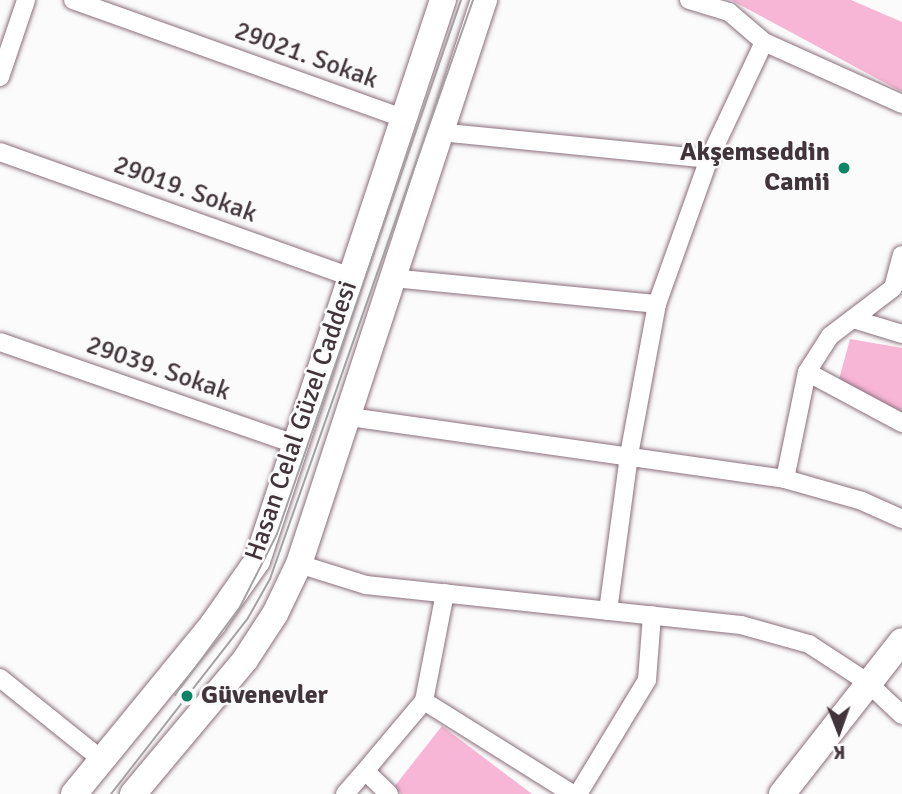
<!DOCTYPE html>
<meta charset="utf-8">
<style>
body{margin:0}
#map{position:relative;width:902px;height:794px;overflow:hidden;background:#fbfbfb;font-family:Signika,sans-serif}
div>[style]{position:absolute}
.green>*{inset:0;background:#f7b6d5}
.roads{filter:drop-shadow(0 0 2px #8a6f7c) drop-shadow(0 0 2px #8a6f7c)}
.street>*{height:18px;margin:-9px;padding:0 9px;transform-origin:9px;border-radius:9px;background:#fff}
.secondary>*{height:26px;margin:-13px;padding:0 13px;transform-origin:13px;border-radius:13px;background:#fff}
.tram>*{height:2px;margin:-1px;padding:0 1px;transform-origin:1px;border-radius:1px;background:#a5a0a2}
.dots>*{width:19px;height:19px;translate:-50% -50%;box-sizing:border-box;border:4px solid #fbfbfb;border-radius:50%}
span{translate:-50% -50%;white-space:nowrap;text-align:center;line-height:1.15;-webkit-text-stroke:5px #fbfbfb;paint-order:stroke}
.street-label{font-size:26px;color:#41353b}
.poi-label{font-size:26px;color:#41353b;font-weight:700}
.right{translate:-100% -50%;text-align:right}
.left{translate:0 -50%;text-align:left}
.north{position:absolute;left:804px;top:696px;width:70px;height:70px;-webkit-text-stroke:5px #fbfbfb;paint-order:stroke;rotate:179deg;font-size:19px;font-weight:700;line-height:28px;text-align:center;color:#41353b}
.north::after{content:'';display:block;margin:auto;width:24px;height:32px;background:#41353b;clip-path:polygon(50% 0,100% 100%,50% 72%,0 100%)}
</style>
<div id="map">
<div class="green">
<div style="clip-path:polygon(731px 0,851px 0,902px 22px,902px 92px)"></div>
<div style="clip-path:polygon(850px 339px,902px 348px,902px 415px,838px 383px)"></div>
<div style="clip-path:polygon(442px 726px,532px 794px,401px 794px,394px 787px)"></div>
</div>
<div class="roads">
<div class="street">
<div style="left:73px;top:0;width:350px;rotate:19.7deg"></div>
<div style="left:689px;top:0;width:42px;rotate:16.7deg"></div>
<div style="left:729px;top:12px;width:46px;rotate:40.6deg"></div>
<div style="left:764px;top:42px;width:151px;rotate:24.2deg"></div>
<div style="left:0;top:77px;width:81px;rotate:-71.3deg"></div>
<div style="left:439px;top:132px;width:271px;rotate:5.7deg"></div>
<div style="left:0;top:152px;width:374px;rotate:19.6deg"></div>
<div style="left:392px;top:278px;width:266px;rotate:5.6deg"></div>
<div style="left:853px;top:319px;width:51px;rotate:17deg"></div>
<div style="left:0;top:342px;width:315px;rotate:19.1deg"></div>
<div style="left:807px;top:372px;width:108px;rotate:28.2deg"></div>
<div style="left:350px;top:417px;width:439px;rotate:8.1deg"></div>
<div style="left:785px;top:479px;width:80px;rotate:15.9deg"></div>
<div style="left:862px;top:501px;width:44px;rotate:24.2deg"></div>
<div style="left:785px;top:479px;width:109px;rotate:-78.4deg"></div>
<div style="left:807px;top:372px;width:43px;rotate:-57.4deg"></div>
<div style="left:830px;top:336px;width:79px;rotate:-37.3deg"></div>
<div style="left:893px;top:288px;width:34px;rotate:-75deg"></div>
<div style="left:299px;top:564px;width:70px;rotate:17.4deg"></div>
<div style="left:366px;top:585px;width:377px;rotate:6.1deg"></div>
<div style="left:741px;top:625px;width:71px;rotate:15.6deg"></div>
<div style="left:809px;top:644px;width:69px;rotate:33.2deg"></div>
<div style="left:867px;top:682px;width:48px;rotate:43.3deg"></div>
<div style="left:608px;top:611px;width:157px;rotate:-82.3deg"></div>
<div style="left:629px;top:455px;width:154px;rotate:-79.5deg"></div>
<div style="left:657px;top:304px;width:154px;rotate:-70.3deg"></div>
<div style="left:709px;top:159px;width:129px;rotate:-64.8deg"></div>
<div style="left:0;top:678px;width:131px;rotate:38.8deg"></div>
<div style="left:424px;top:701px;width:175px;rotate:32.1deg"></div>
<div style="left:345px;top:794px;width:30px;rotate:-49deg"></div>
<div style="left:389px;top:794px;width:33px;rotate:-136deg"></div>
<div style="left:365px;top:771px;width:92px;rotate:-49.9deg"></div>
<div style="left:424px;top:701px;width:110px;rotate:-79deg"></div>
<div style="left:578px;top:794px;width:133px;rotate:-58.8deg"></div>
<div style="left:647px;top:680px;width:65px;rotate:-85.6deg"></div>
</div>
<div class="secondary">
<div style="left:74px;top:794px;width:220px;rotate:-50.7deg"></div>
<div style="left:213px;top:624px;width:77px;rotate:-55.1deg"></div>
<div style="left:257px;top:561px;width:591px;rotate:-71.66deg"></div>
<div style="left:133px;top:794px;width:175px;rotate:-50.1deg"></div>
<div style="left:245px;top:660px;width:55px;rotate:-56.9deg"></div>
<div style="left:275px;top:614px;width:55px;rotate:-64.4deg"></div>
<div style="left:299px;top:564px;width:594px;rotate:-71.84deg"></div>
<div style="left:782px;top:794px;width:194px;rotate:-51.9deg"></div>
</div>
</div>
<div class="tram">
<div style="left:175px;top:695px;width:109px;rotate:-53.5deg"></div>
<div style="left:240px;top:607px;width:82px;rotate:-63.1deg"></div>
<div style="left:277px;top:534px;width:565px;rotate:-70.99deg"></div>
<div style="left:111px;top:794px;width:223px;rotate:-52.1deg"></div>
<div style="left:248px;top:618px;width:45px;rotate:-60.6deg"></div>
<div style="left:270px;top:579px;width:614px;rotate:-70.68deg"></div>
</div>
<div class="dots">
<div style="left:844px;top:168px;background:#0c8566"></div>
<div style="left:187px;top:696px;background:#0c8566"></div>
</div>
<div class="street-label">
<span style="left:306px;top:56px;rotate:20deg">29021. Sokak</span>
<span style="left:185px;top:190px;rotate:20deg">29019. Sokak</span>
<span style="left:158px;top:369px;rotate:19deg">29039. Sokak</span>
<span style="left:302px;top:421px;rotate:-71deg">Hasan Celal Güzel Caddesi</span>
</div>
<div class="poi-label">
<span class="right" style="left:830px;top:168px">Akşemseddin<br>Camii</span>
<span class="left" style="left:201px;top:696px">Güvenevler</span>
</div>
<div class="north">K</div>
</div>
